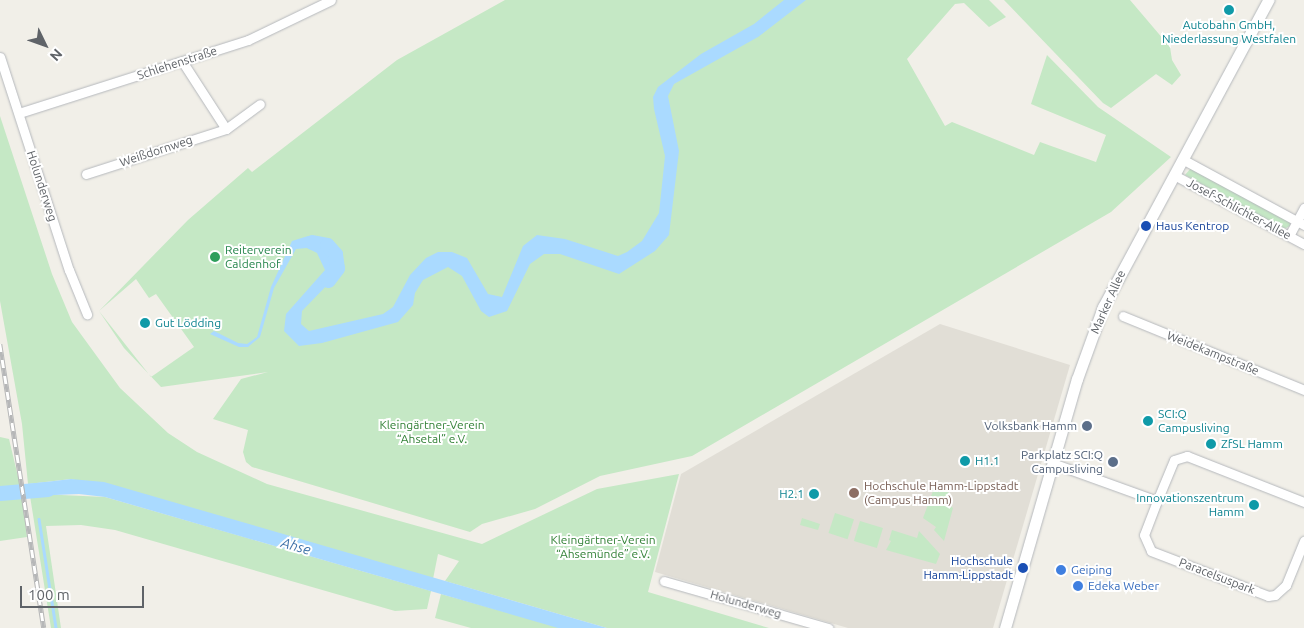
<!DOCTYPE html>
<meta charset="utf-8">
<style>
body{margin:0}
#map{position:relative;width:1304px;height:628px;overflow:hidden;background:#f1efe8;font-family:Ubuntu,sans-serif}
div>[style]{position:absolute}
.education>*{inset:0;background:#e1ded6}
.green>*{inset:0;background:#c5e8c5;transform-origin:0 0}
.water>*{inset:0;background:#aadaff}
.stream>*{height:2.5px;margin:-1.25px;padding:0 1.25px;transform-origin:1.25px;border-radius:1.25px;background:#aadaff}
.river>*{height:15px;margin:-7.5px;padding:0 7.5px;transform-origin:7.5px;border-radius:7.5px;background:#aadaff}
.roads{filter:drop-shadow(0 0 1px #b5b8bc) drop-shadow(0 0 1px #b5b8bc)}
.minor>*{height:9px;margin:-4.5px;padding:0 4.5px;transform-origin:4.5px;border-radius:4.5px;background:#fff}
.tertiary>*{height:11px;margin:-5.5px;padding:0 5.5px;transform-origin:5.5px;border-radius:5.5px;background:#fff}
.rail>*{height:4.5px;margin-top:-2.25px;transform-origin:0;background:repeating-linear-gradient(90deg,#fff 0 8px,#b6b7b8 0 16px);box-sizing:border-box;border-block:1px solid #b6b7b8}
.dots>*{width:14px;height:14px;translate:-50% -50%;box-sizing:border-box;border:2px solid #fff;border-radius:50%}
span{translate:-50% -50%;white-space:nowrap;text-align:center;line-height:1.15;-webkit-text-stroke:4px #fff;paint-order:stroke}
.culture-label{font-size:12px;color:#0d838f}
.left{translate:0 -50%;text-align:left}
.right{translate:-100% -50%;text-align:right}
.street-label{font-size:12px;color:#5f6368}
.transit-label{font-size:12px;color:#164399}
.leisure-label{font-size:12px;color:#27864d}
.park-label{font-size:12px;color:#348238}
.service-label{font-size:12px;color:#4e5e75}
.education-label{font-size:12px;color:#785e54}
.shop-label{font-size:12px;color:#366cbe}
.water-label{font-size:14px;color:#4174aa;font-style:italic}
.north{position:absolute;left:20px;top:20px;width:50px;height:50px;-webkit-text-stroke:4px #fff;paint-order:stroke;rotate:132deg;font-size:14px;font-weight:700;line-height:20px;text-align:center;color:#5f6368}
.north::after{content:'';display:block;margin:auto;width:18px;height:22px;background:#5f6368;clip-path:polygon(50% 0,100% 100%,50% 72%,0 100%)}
.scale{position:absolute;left:20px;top:586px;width:124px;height:22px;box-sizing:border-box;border:2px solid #5f6368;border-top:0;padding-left:6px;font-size:15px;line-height:18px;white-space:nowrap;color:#5f6368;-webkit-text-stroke:4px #fff;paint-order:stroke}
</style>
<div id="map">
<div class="education">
<div style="clip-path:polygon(940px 324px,1070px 365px,993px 628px,848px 628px,655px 572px,681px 474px)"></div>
</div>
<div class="green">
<div style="clip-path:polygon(evenodd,505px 0,989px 0,1006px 17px,989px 27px,964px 3px,955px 4px,907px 59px,945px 126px,952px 122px,1034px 155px,1040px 142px,1096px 162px,1106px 135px,1031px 104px,1047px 55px,1098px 107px,1171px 157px,1111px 212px,692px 456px,600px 476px,535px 509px,482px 524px,470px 532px,252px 467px,246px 462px,243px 452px,248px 430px,213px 419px,241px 379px,268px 372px,161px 387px,124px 348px,99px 311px,188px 220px,248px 168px,252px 172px,397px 60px,505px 0,136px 279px,149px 298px,156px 294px,194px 347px,151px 377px,99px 311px,136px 279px)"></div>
<div style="clip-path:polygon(1004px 0,1130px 0,1170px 47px,1172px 60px,1181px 75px,1172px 85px,1156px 74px,1111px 108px,1103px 103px)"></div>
<div style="clip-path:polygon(0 116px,52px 274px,72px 322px,120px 388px,168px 433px,197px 452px,267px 484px,482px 544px,597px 489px,679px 474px,648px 592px,769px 628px,607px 628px,445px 581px,459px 561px,438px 554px,433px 579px,178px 505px,71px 479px,28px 484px,22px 424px,0 301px)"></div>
<div style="clip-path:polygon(1191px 168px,1290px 222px,1290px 226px,1284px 229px,1185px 175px)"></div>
<div style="clip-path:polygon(0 437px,9px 439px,20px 485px,0 488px)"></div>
<div style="clip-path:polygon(932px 485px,949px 490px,946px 501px,953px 508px,944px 541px,934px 530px,936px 527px,923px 518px,933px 491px)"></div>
<div style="clip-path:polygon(39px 494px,105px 497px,431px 591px,427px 609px,395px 611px,115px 530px,81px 525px,46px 526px,61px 628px,51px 628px,30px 496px)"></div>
<div style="clip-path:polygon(22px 498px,27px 537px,0 541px,0 500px)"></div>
<div style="left:835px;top:513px;width:20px;height:21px;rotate:18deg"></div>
<div style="clip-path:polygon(802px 518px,820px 524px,818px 530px,800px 525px)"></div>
<div style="left:860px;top:521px;width:24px;height:21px;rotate:17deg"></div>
<div style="clip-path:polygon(892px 530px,917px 538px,919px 531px,940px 554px,936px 564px,886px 550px,891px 541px,889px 540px)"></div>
<div style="clip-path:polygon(441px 594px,563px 628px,471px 628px,435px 618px)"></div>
</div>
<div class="water">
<div style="clip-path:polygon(784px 0,806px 0,758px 37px,674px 84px,668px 96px,679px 151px,669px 235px,655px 251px,619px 274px,560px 254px,544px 254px,530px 264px,507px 311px,489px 317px,481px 311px,462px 276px,448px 267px,423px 280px,415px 293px,413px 305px,398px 322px,322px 343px,299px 346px,284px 331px,286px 314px,325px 270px,317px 253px,307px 248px,296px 249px,274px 288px,260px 337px,248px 347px,239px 347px,210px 334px,214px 331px,238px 343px,247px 344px,257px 337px,271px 287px,292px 241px,308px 236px,328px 244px,339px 265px,332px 280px,302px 311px,301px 324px,309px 331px,383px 314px,393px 307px,410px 275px,426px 258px,438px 252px,452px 252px,467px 258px,488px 294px,502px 297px,523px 246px,537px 235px,565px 239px,618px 256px,627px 252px,642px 241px,659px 213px,665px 156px,654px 109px,653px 97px,658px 87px,701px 54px,754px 24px)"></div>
<div style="clip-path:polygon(71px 479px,104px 482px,607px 628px,558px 628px,105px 497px,79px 494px,30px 496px,28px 484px)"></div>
<div style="clip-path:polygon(20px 485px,22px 498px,0 500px,0 488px)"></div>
</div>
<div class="stream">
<div style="left:39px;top:519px;width:110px;rotate:81.1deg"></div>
</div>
<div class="river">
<div style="left:312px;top:242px;width:15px;rotate:11deg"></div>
<div style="left:327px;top:245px;width:12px;rotate:48deg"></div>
<div style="left:335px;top:254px;width:14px;rotate:82deg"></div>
<div style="left:337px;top:268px;width:15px;rotate:127deg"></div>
<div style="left:0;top:493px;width:48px;rotate:-4.8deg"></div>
</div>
<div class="roads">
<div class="minor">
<div style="left:0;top:57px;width:224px;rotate:72.1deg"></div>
<div style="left:69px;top:270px;width:48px;rotate:67.8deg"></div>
<div style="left:19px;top:113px;width:240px;rotate:-17.7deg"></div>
<div style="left:248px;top:40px;width:92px;rotate:-25.7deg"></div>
<div style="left:226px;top:129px;width:42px;rotate:-36.3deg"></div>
<div style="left:1182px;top:159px;width:139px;rotate:28.4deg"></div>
<div style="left:86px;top:174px;width:147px;rotate:-17.8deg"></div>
<div style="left:226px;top:129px;width:81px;rotate:-122.9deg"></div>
<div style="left:1174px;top:175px;width:147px;rotate:28deg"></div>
<div style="left:1289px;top:236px;width:32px;rotate:-62deg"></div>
<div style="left:1123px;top:316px;width:196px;rotate:22.2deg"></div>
<div style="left:1055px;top:464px;width:109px;rotate:19.9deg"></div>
<div style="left:1157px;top:501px;width:44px;rotate:-67.5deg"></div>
<div style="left:1174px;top:460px;width:14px;rotate:-17deg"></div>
<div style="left:1187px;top:456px;width:126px;rotate:21.5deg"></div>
<div style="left:1157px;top:501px;width:36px;rotate:111deg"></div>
<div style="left:1144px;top:535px;width:17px;rotate:66deg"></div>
<div style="left:1151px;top:551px;width:125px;rotate:21deg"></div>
<div style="left:1268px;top:596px;width:7px;rotate:-8deg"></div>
<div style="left:1275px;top:595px;width:15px;rotate:-42deg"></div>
<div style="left:1286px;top:585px;width:48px;rotate:-67.8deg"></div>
<div style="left:664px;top:581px;width:171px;rotate:16deg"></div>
</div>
<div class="tertiary">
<div style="left:1005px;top:628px;width:259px;rotate:-73.9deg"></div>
<div style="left:1077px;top:379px;width:77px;rotate:-70.1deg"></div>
<div style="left:1103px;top:307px;width:349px;rotate:-61.7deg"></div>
</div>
</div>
<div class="rail">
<div style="left:0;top:344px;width:287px;rotate:81.2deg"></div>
</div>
<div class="dots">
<div style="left:1229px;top:10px;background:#0f9aa8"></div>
<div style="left:1146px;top:226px;background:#1a4fb4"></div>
<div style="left:215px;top:257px;background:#2e9e5b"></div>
<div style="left:145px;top:323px;background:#0f9aa8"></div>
<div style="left:1148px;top:421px;background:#0f9aa8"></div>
<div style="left:1087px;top:426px;background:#5c6f8a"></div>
<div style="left:1211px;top:444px;background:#0f9aa8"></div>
<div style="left:965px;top:461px;background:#0f9aa8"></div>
<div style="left:1113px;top:462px;background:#5c6f8a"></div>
<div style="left:854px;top:493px;background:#8d6e63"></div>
<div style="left:814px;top:494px;background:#0f9aa8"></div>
<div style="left:1254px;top:505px;background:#0f9aa8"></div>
<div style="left:1023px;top:568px;background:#1a4fb4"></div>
<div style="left:1061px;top:570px;background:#3f7fe0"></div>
<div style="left:1078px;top:586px;background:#3f7fe0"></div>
</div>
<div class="culture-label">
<span style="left:1229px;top:32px">Autobahn GmbH,<br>Niederlassung Westfalen</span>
<span class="left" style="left:155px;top:323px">Gut Lödding</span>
<span class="left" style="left:1158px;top:421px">SCI:Q<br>Campusliving</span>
<span class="left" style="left:1221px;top:444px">ZfSL Hamm</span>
<span class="left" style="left:975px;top:461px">H1.1</span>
<span class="right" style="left:804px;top:494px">H2.1</span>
<span class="right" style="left:1244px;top:505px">Innovationszentrum<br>Hamm</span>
</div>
<div class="street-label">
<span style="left:177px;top:63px;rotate:-18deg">Schlehenstraße</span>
<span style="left:156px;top:151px;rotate:-18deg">Weißdornweg</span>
<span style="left:42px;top:186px;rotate:72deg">Holunderweg</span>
<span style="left:1239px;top:209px;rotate:28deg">Josef-Schlichter-Allee</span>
<span style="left:1108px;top:302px;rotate:-66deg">Marker Allee</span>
<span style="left:1213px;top:353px;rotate:22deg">Weidekampstraße</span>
<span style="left:1217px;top:576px;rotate:21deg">Paracelsuspark</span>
<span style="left:746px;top:604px;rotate:16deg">Holunderweg</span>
</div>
<div class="transit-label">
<span class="left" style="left:1156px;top:226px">Haus Kentrop</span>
<span class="right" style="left:1013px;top:568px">Hochschule<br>Hamm-Lippstadt</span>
</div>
<div class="leisure-label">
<span class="left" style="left:225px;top:257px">Reiterverein<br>Caldenhof</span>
</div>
<div class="park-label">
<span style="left:432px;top:432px">Kleingärtner-Verein<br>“Ahsetal” e.V.</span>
<span style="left:603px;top:547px">Kleingärtner-Verein<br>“Ahsemünde” e.V.</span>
</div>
<div class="service-label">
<span class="right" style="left:1077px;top:426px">Volksbank Hamm</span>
<span class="right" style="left:1103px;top:462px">Parkplatz SCI:Q<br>Campusliving</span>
</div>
<div class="education-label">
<span class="left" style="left:864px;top:493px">Hochschule Hamm-Lippstadt<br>(Campus Hamm)</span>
</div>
<div class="shop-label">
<span class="left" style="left:1071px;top:570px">Geiping</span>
<span class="left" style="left:1088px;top:586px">Edeka Weber</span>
</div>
<div class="water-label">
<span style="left:296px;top:546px;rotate:16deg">Ahse</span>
</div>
<div class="north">N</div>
<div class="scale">100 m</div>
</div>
